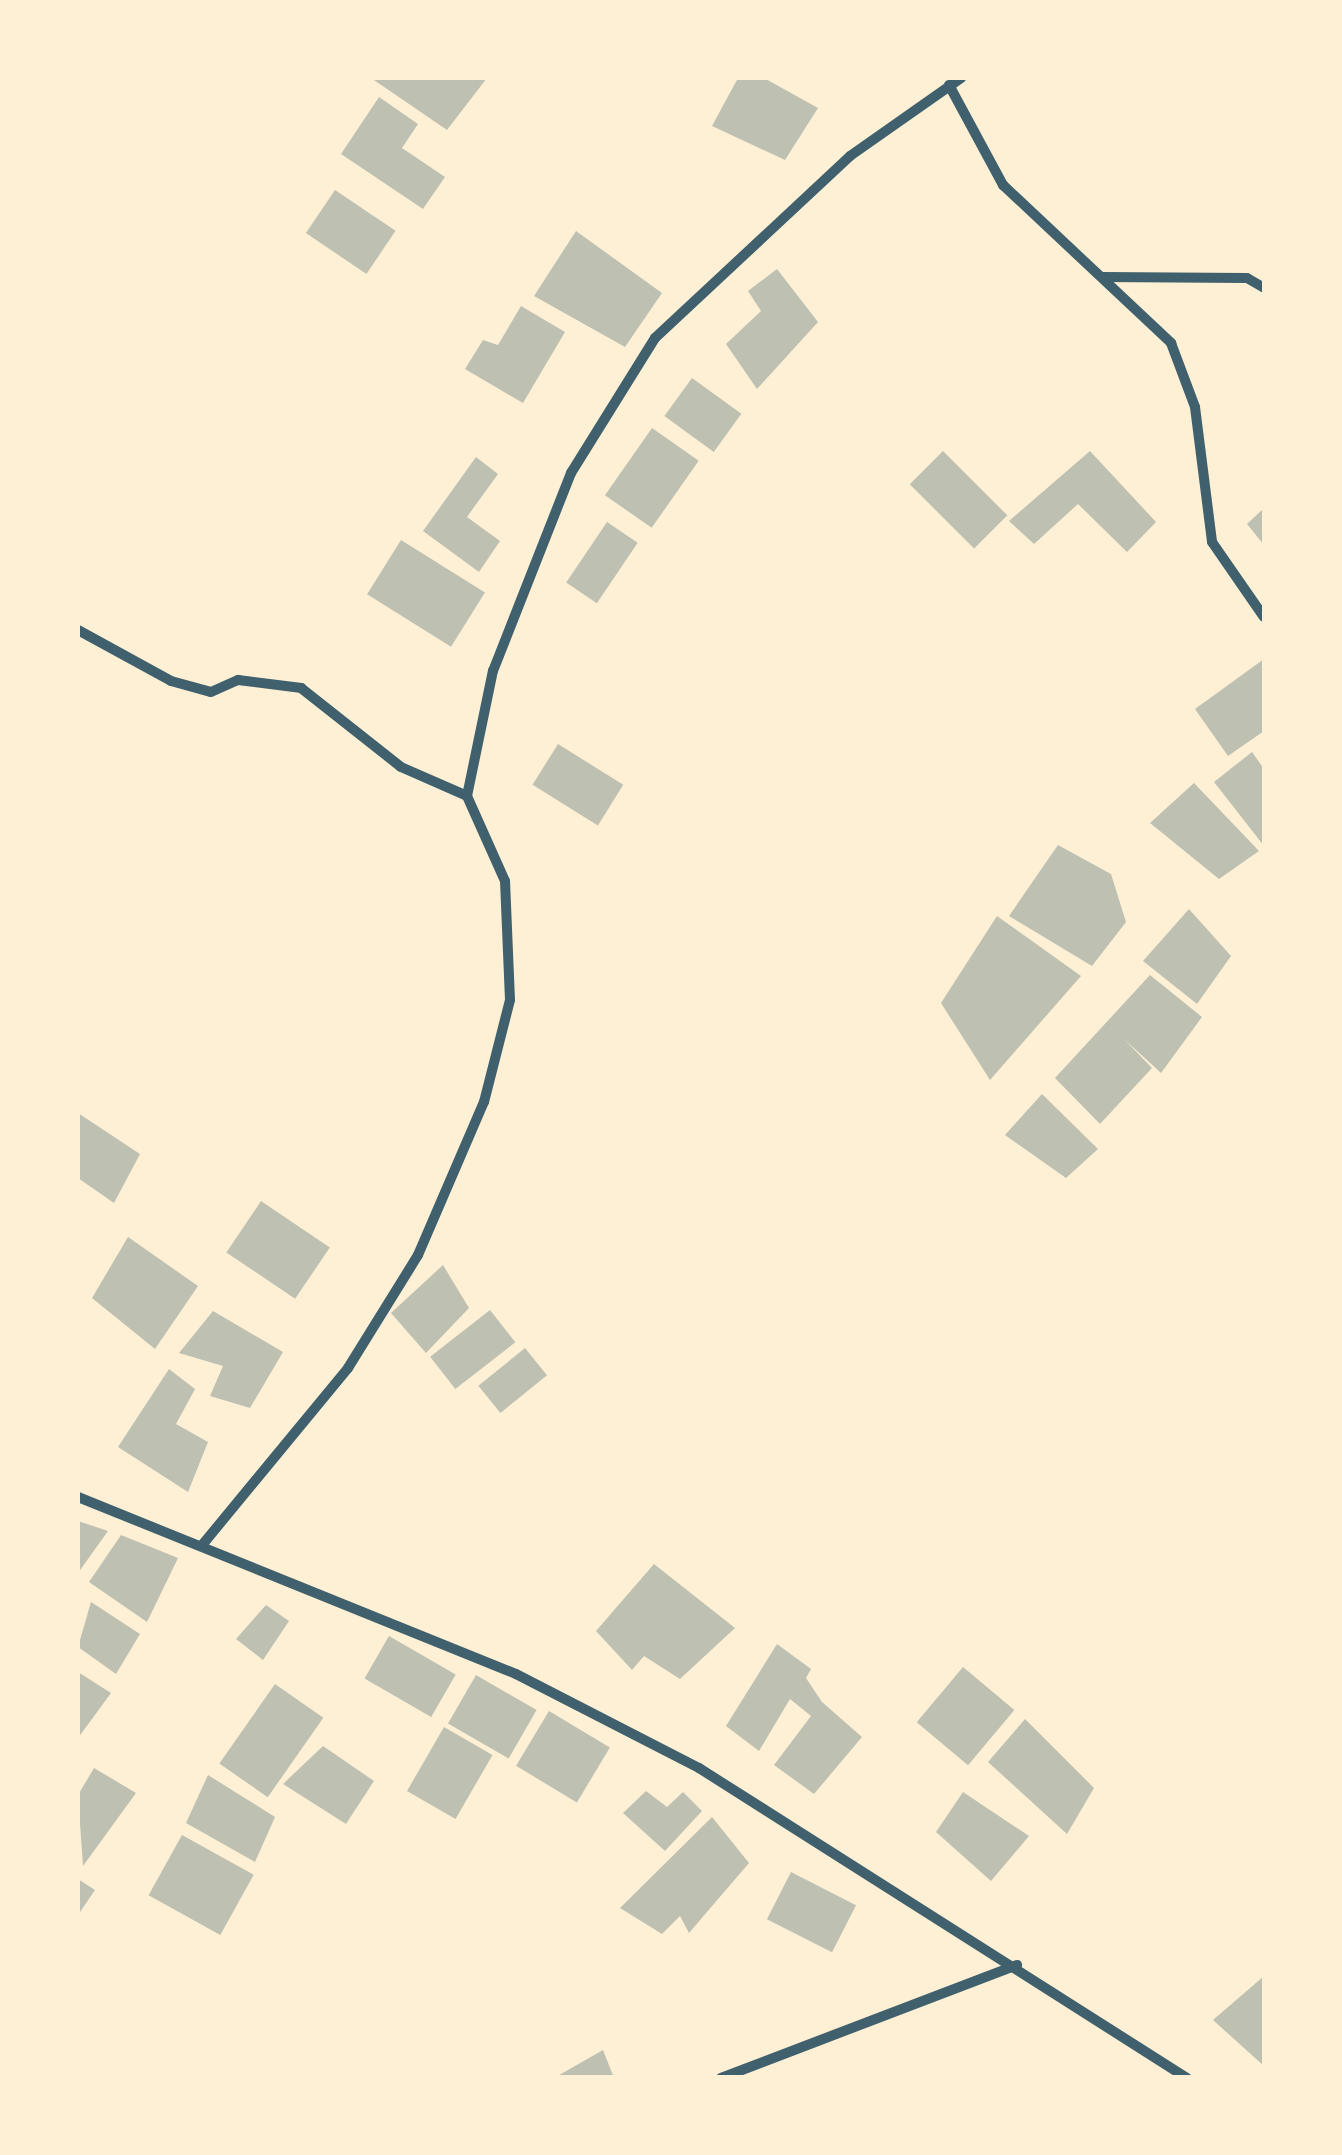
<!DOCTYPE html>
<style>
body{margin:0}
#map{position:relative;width:1342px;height:2155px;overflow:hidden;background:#fdf0d5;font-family:Roboto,sans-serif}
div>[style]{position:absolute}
.building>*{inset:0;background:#bec0b2;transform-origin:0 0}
.minor>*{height:10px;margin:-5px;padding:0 5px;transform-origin:5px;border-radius:5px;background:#3f606c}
span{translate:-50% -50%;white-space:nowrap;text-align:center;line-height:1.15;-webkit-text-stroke:10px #fdf0d5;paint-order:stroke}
.frame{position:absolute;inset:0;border:80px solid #fdf0d5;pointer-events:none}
</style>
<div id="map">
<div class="building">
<div style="clip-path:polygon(371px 78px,487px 78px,447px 130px)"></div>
<div style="clip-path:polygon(738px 78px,764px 78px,818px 108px,785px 160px,712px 126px)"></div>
<div style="clip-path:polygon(379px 97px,418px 124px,402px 148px,445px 177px,423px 209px,341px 154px)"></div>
<div style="left:335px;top:190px;width:73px;height:52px;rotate:34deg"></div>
<div style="clip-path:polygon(576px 231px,662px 293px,625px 347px,534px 296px)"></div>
<div style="clip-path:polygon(777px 269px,818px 322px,757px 389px,726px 344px,761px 311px,748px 291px)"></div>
<div style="clip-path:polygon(521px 306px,565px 332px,523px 403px,465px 369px,483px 340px,498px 345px)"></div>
<div style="left:692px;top:378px;width:61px;height:47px;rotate:36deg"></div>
<div style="left:652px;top:428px;width:57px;height:82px;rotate:35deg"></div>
<div style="left:943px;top:451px;width:91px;height:47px;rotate:45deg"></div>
<div style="clip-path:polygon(1090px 451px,1156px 522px,1127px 552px,1078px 504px,1034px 544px,1009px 521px)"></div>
<div style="clip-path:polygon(476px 457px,498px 474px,467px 517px,500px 541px,479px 572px,423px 531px)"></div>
<div style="clip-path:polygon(1264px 508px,1264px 545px,1247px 524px)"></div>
<div style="left:607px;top:522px;width:37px;height:73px;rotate:34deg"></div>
<div style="left:401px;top:540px;width:99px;height:64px;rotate:32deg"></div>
<div style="clip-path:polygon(1264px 659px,1264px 731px,1228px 756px,1195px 709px)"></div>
<div style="left:558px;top:744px;width:77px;height:48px;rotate:32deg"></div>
<div style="clip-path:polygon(1252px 752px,1264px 769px,1264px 846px,1214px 782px)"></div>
<div style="clip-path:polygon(1194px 783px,1259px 851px,1219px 879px,1150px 823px)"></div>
<div style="clip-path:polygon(1058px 845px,1111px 874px,1126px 922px,1092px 966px,1009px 916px)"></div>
<div style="clip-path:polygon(1189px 909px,1231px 956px,1197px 1004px,1143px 961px)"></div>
<div style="clip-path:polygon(997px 916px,1081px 976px,990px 1080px,941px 1003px)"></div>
<div style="clip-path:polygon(1150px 975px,1202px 1017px,1161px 1073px,1124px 1039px,1152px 1068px,1100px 1124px,1055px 1078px)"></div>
<div style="clip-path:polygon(1042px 1094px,1098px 1149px,1066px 1178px,1005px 1135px)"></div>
<div style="clip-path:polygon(78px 1113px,140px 1154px,114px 1203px,78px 1178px)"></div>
<div style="left:261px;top:1201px;width:83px;height:62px;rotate:34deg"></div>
<div style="clip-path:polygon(128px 1237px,198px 1286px,155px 1349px,92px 1298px)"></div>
<div style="clip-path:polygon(443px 1265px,469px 1308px,426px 1353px,391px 1313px)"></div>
<div style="left:490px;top:1310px;width:41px;height:76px;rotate:52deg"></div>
<div style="clip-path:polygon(213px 1311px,283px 1352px,250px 1408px,210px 1396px,223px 1366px,179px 1353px)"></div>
<div style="left:525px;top:1348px;width:35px;height:60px;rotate:51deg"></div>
<div style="clip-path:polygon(169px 1369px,195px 1389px,176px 1424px,208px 1442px,188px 1492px,118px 1447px)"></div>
<div style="clip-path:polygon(78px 1521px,108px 1531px,78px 1573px)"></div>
<div style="clip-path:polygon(121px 1535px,178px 1558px,147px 1622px,89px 1582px)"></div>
<div style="clip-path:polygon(654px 1564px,735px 1628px,680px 1679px,644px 1656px,632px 1670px,596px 1631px)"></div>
<div style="clip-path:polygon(91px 1602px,140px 1634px,116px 1674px,78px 1647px)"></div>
<div style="clip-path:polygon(266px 1605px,289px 1621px,263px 1660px,236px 1639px)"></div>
<div style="left:389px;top:1636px;width:77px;height:49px;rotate:30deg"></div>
<div style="clip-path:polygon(777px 1644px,811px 1669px,806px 1678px,822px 1702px,862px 1737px,814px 1794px,774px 1765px,811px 1716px,790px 1699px,759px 1751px,726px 1726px)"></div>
<div style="left:963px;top:1667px;width:67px;height:72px;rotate:40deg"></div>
<div style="clip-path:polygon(78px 1672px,111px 1693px,78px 1738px)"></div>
<div style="left:476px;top:1675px;width:70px;height:56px;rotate:30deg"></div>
<div style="left:275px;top:1684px;width:59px;height:97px;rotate:35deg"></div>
<div style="left:549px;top:1711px;width:71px;height:64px;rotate:31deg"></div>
<div style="clip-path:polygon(1025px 1719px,1094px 1788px,1067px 1834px,988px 1762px)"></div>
<div style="left:444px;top:1727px;width:56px;height:74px;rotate:30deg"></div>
<div style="clip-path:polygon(323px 1746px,374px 1781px,346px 1824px,283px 1784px)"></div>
<div style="clip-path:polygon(94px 1768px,136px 1793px,83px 1866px,78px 1795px)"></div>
<div style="clip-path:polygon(208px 1775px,275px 1817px,255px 1862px,186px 1823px)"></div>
<div style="clip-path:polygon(646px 1791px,667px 1807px,683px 1792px,702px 1811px,665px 1851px,623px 1813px)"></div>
<div style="clip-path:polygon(963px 1792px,1029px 1836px,991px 1881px,936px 1832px)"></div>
<div style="clip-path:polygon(712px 1817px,749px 1863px,689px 1933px,680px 1916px,662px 1934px,620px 1908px)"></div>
<div style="left:182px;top:1835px;width:82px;height:69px;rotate:29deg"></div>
<div style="left:791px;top:1872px;width:73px;height:53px;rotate:27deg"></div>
<div style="clip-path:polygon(78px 1879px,95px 1890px,78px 1915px)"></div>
<div style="clip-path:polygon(1264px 1976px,1264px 2066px,1213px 2020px)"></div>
<div style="clip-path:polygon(603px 2050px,614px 2078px,554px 2078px)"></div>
</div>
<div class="minor">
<div style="left:949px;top:85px;width:114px;rotate:61.6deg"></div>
<div style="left:1003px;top:185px;width:231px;rotate:43.2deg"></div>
<div style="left:1171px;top:343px;width:68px;rotate:69.4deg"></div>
<div style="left:1195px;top:407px;width:136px;rotate:82.8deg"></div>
<div style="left:1212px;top:542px;width:91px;rotate:55.3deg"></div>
<div style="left:1102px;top:277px;width:145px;rotate:0.4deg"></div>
<div style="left:1247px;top:278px;width:20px;rotate:30deg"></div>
<div style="left:78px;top:630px;width:106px;rotate:28.7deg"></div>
<div style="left:171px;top:681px;width:41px;rotate:15.4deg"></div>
<div style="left:211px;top:692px;width:30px;rotate:-24deg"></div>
<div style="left:238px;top:680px;width:64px;rotate:7.2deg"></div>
<div style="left:301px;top:688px;width:127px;rotate:38.3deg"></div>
<div style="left:401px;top:767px;width:72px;rotate:23.7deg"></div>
<div style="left:78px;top:1497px;width:472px;rotate:22deg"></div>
<div style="left:516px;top:1674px;width:206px;rotate:27.2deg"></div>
<div style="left:699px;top:1768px;width:578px;rotate:32.43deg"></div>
<div style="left:203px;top:1544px;width:228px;rotate:-50.5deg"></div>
<div style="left:348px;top:1368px;width:133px;rotate:-58.2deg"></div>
<div style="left:418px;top:1255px;width:167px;rotate:-66.7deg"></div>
<div style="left:484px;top:1102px;width:105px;rotate:-75.7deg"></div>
<div style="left:510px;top:1000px;width:119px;rotate:-92.4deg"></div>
<div style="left:505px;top:881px;width:93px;rotate:-114.1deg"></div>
<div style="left:467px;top:796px;width:128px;rotate:-78.3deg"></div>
<div style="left:493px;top:671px;width:213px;rotate:-68.5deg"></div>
<div style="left:571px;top:473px;width:159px;rotate:-58.1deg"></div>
<div style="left:655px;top:338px;width:267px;rotate:-43deg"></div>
<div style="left:850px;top:156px;width:136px;rotate:-35.1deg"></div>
<div style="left:721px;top:2078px;width:317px;rotate:-20.9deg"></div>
</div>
<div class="frame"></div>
</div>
